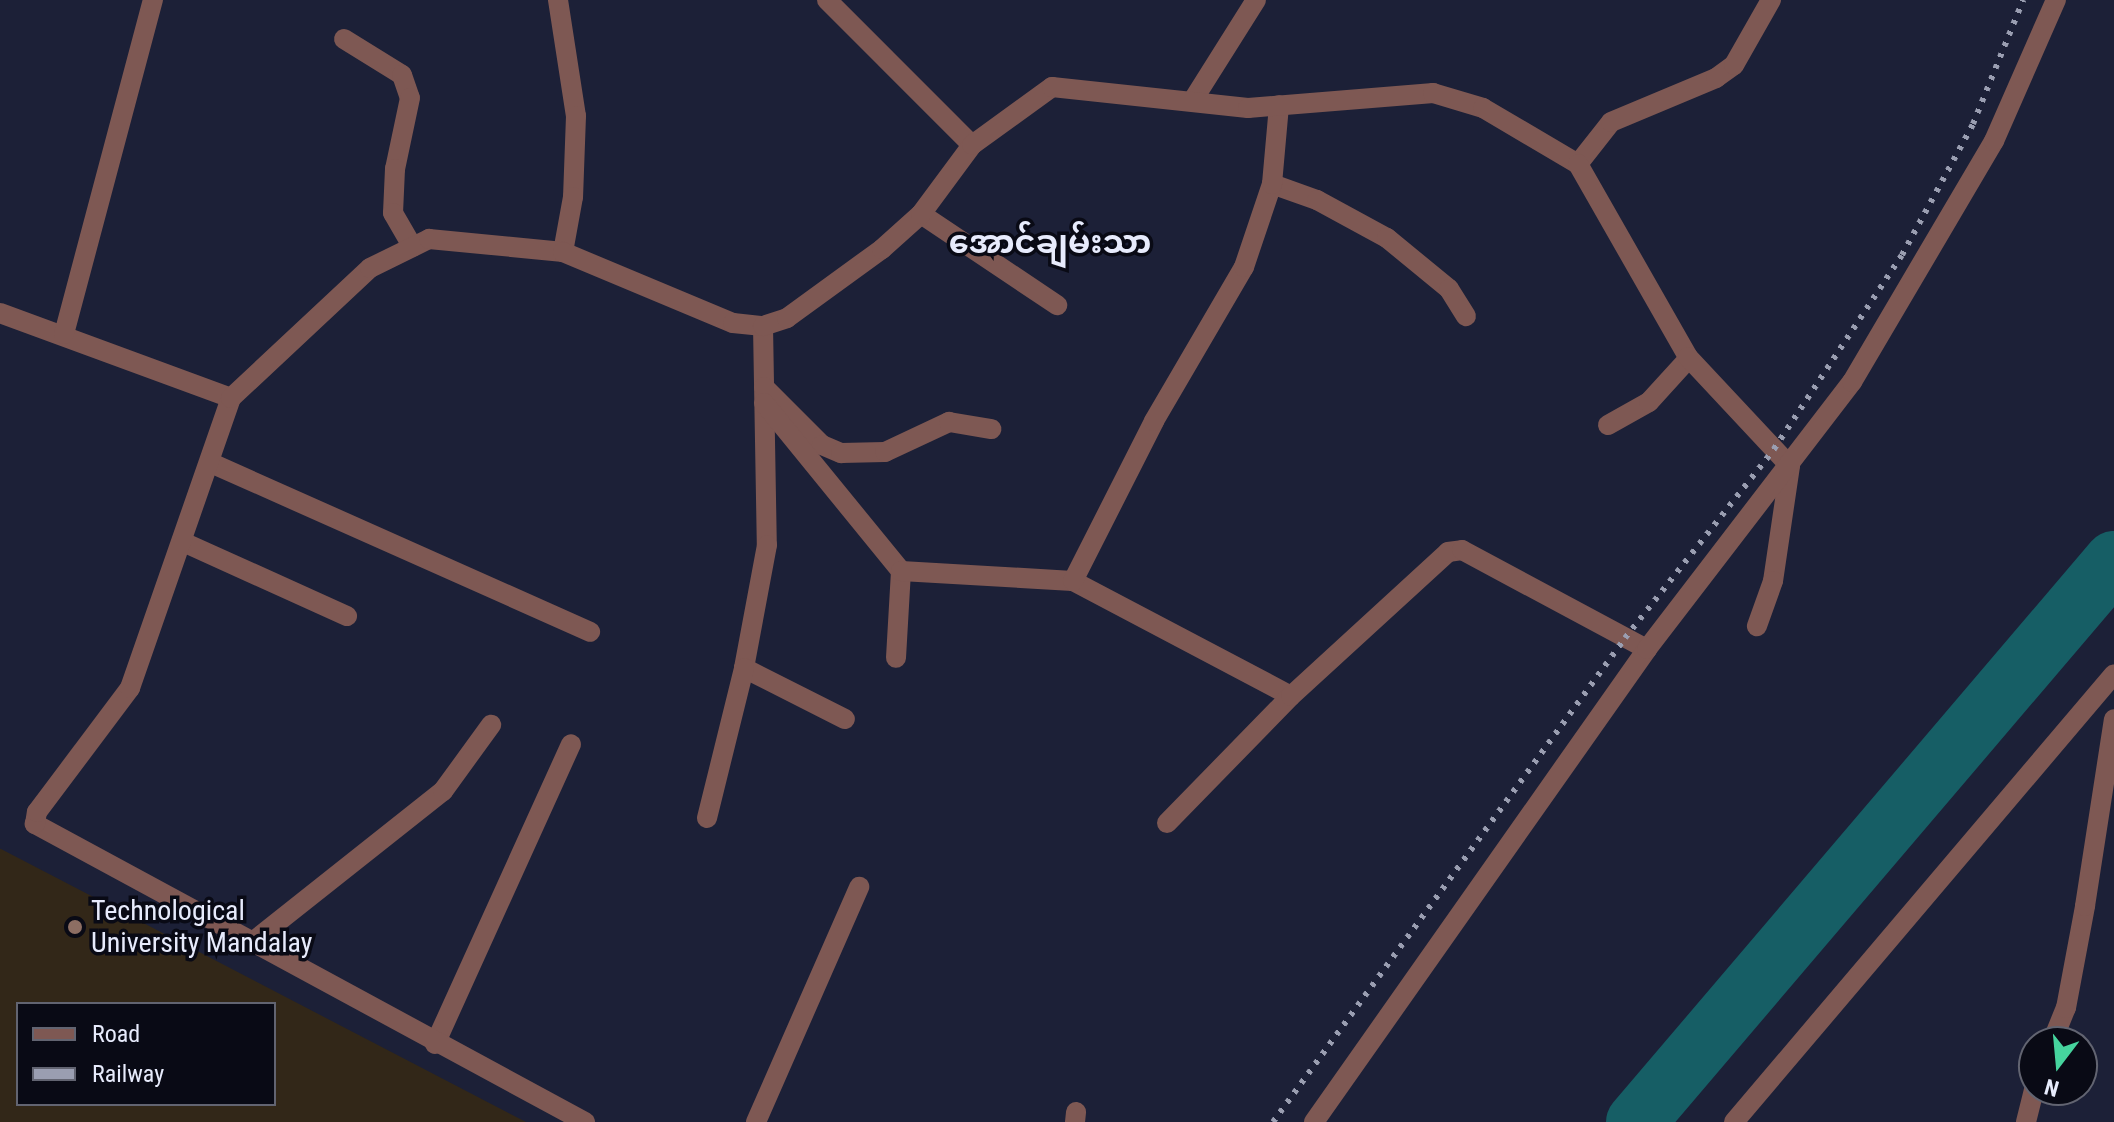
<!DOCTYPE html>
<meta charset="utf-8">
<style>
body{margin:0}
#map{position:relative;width:2114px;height:1122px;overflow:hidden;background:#1c2037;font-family:"Roboto Condensed","Noto Sans Myanmar",sans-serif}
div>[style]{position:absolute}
.education>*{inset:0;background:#322718}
.river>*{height:60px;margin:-30px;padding:0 30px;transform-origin:30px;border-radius:30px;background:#165e65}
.minor>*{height:20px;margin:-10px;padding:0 10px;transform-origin:10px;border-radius:10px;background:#7e5853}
.rail>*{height:6px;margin-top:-3px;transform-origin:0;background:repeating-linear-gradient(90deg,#9a9eb1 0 4px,transparent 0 12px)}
.dots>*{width:22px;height:22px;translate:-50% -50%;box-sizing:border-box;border:4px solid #090a15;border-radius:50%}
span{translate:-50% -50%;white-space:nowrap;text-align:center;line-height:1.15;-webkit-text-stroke:7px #090a15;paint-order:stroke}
.poi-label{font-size:28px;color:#e7ebfc}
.left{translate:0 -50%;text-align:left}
.quarter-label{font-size:32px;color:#e7ebfc;font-weight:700}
.legend{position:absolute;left:16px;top:1002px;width:260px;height:104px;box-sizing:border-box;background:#090a15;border:2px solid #626471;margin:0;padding:10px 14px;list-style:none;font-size:24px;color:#e7ebfc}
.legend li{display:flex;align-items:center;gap:16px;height:40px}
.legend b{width:40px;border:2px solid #626471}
.north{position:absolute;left:2018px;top:1026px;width:80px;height:80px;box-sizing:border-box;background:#090a15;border:2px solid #626471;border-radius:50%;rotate:196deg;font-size:22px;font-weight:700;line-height:32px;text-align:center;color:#e7ebfc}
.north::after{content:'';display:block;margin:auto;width:28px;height:36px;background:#46d49e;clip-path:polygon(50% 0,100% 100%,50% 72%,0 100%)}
</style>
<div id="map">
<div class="education">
<div style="clip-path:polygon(evenodd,0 849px,1px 849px,526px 1122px,0 1122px,0 849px,18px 1004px,274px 1004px,274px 1104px,18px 1104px,18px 1004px)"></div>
</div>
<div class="river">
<div style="left:1636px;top:1122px;width:737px;rotate:-49.57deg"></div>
</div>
<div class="minor">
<div style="left:558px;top:0;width:117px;rotate:81.2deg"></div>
<div style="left:576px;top:116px;width:81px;rotate:92.1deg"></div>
<div style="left:573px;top:197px;width:56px;rotate:100.3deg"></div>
<div style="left:827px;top:0;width:205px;rotate:45deg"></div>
<div style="left:344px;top:39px;width:68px;rotate:31.8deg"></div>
<div style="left:402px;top:75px;width:24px;rotate:71deg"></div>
<div style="left:410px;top:98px;width:73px;rotate:101.9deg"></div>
<div style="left:395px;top:169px;width:44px;rotate:92.6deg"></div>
<div style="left:393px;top:213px;width:39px;rotate:60deg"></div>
<div style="left:1193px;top:100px;width:118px;rotate:-57.8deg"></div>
<div style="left:1578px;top:164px;width:53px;rotate:-51.8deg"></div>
<div style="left:1611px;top:122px;width:114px;rotate:-22.7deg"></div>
<div style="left:1716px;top:78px;width:22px;rotate:-36deg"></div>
<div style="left:1734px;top:65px;width:75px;rotate:-60.4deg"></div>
<div style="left:1272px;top:184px;width:48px;rotate:19.6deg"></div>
<div style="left:1317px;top:200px;width:80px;rotate:28.5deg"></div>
<div style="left:1387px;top:238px;width:80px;rotate:39.4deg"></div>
<div style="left:1449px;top:289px;width:32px;rotate:58deg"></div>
<div style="left:921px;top:214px;width:164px;rotate:33.8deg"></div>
<div style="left:0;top:313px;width:246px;rotate:20.2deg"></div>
<div style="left:763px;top:326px;width:219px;rotate:89deg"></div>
<div style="left:767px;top:545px;width:125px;rotate:100.6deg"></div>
<div style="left:744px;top:668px;width:113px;rotate:26.8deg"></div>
<div style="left:64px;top:334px;width:346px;rotate:-75.1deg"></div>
<div style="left:764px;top:387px;width:82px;rotate:45deg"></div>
<div style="left:822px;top:445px;width:21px;rotate:23deg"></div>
<div style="left:841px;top:453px;width:44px;rotate:-1.3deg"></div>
<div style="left:885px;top:452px;width:71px;rotate:-25.1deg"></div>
<div style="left:949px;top:422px;width:43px;rotate:9.5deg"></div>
<div style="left:764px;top:403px;width:217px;rotate:50.8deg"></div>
<div style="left:901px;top:571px;width:87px;rotate:93.3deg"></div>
<div style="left:1608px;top:425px;width:47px;rotate:-29.3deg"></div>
<div style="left:1649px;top:402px;width:59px;rotate:-47.7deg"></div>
<div style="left:211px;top:463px;width:415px;rotate:24deg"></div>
<div style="left:183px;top:542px;width:180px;rotate:24.3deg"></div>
<div style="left:901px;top:571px;width:172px;rotate:3.3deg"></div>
<div style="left:1073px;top:581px;width:246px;rotate:27.8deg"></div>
<div style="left:1073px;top:581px;width:179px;rotate:-63.1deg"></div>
<div style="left:1154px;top:421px;width:178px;rotate:-59.7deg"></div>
<div style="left:1244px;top:267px;width:88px;rotate:-71.4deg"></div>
<div style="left:1272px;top:184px;width:79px;rotate:-84.9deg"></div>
<div style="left:707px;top:818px;width:154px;rotate:-76.1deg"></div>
<div style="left:1167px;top:823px;width:177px;rotate:-45.7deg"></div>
<div style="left:1291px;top:696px;width:213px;rotate:-42.5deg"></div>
<div style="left:1448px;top:552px;width:14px;rotate:-8deg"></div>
<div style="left:1462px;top:550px;width:210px;rotate:28.2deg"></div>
<div style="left:255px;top:940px;width:240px;rotate:-38.4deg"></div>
<div style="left:443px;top:791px;width:82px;rotate:-54deg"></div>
<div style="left:2052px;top:1042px;width:37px;rotate:-68deg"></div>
<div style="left:2066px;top:1008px;width:104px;rotate:-79.4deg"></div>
<div style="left:2085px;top:906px;width:189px;rotate:-81.2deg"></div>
<div style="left:435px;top:1044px;width:329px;rotate:-65.6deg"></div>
<div style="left:585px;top:1122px;width:626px;rotate:-151.55deg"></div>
<div style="left:35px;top:824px;width:12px;rotate:-81deg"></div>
<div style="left:37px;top:812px;width:155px;rotate:-53.1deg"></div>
<div style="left:130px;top:688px;width:307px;rotate:-70.8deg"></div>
<div style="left:231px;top:398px;width:190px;rotate:-43.1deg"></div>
<div style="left:370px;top:268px;width:66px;rotate:-26.2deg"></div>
<div style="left:429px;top:239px;width:135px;rotate:5.5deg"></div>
<div style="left:563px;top:252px;width:184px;rotate:22.7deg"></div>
<div style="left:733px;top:323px;width:30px;rotate:6deg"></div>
<div style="left:763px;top:326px;width:25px;rotate:-18deg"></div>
<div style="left:787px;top:318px;width:117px;rotate:-36deg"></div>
<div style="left:882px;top:249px;width:52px;rotate:-41.9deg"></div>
<div style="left:921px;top:214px;width:86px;rotate:-53.5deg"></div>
<div style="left:972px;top:145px;width:99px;rotate:-35.9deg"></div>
<div style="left:1052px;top:87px;width:197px;rotate:6.1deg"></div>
<div style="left:1248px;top:108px;width:186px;rotate:-4.6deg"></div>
<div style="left:1433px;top:93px;width:52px;rotate:16.7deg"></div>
<div style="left:1483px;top:108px;width:110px;rotate:30.5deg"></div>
<div style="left:1578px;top:164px;width:222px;rotate:60.3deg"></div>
<div style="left:1688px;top:357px;width:149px;rotate:46.9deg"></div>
<div style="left:1790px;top:466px;width:116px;rotate:98.4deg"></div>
<div style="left:1773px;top:581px;width:48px;rotate:109.6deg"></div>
<div style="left:756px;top:1122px;width:257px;rotate:-66.3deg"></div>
<div style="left:1075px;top:1122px;width:10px;rotate:-84deg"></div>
<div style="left:1314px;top:1122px;width:578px;rotate:-54.85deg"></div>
<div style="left:1647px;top:649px;width:337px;rotate:-52.5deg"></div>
<div style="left:1852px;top:382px;width:280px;rotate:-59.5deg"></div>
<div style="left:1994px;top:141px;width:154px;rotate:-66.3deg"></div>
<div style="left:1734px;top:1122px;width:587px;rotate:-49.69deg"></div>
<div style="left:2026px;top:1122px;width:34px;rotate:-76deg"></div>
</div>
<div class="rail">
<div style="left:1273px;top:1122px;width:598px;rotate:-53.97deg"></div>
<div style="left:1625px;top:638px;width:241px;rotate:-51.7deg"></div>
<div style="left:1774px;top:449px;width:232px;rotate:-56.6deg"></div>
<div style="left:1902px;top:255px;width:149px;rotate:-61.5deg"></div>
<div style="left:1973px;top:124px;width:134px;rotate:-68deg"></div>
</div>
<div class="dots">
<div style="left:75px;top:927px;background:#8d6e63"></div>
</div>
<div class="poi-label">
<span class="left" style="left:91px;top:927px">Technological<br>University Mandalay</span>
</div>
<div class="quarter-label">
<span style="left:1050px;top:242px">အောင်ချမ်းသာ</span>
</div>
<ul class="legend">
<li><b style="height:10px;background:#7e5853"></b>Road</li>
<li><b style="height:10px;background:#9a9eb1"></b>Railway</li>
</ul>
<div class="north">N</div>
</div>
